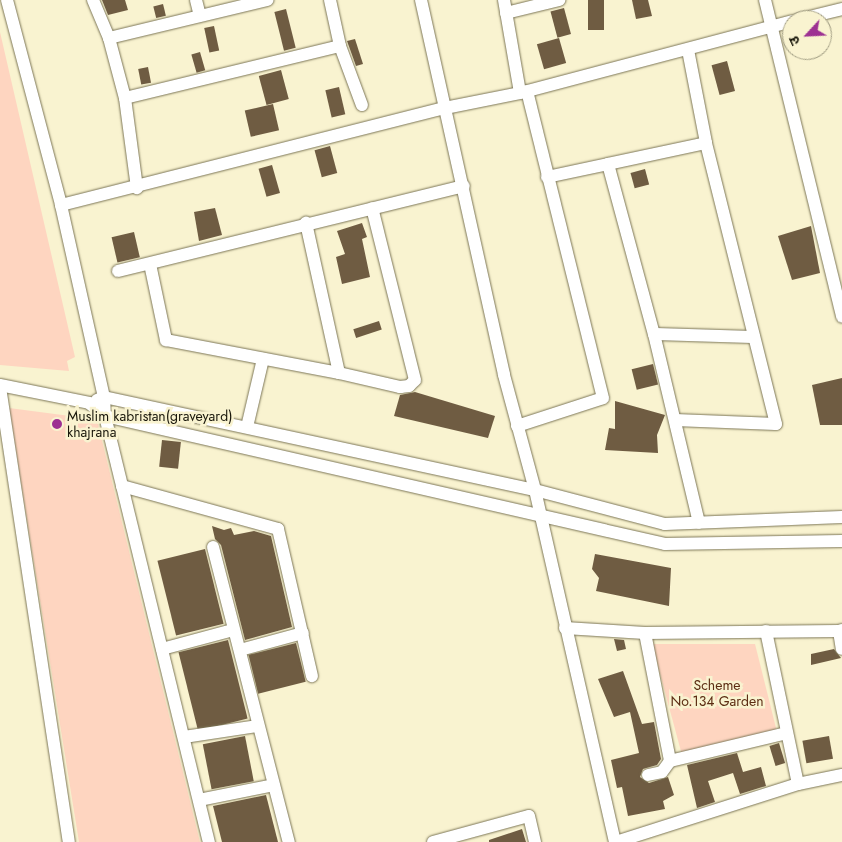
<!DOCTYPE html>
<meta charset="utf-8">
<style>
body{margin:0}
#map{position:relative;width:842px;height:842px;overflow:hidden;background:#f9f3d0;font-family:Jost,"Noto Sans Devanagari",sans-serif}
div>[style]{position:absolute}
.green>*{inset:0;background:#fed5c0}
.building>*{inset:0;background:#6f5c42;transform-origin:0 0}
.roads{filter:drop-shadow(0 0 1px #7c7657) drop-shadow(0 0 1px #7c7657)}
.minor>*{height:12px;margin:-6px;padding:0 6px;transform-origin:6px;border-radius:6px;background:#fff}
.dots>*{width:14px;height:14px;translate:-50% -50%;box-sizing:border-box;border:2px solid #f9f3d0;border-radius:50%}
span{translate:-50% -50%;white-space:nowrap;text-align:center;line-height:1.15;-webkit-text-stroke:5px #f9f3d0;paint-order:stroke}
.poi-label{font-size:14px;color:#18160a}
.left{translate:0 -50%;text-align:left}
.park-label{font-size:14px;color:#5c2d13}
.north{position:absolute;left:782px;top:10px;width:50px;height:50px;box-sizing:border-box;background:#f9f3d0;border:1px solid #9f9b81;border-radius:50%;rotate:245deg;font-size:14px;font-weight:700;line-height:20px;text-align:center;color:#18160a}
.north::after{content:'';display:block;margin:auto;width:18px;height:22px;background:#9d3192;clip-path:polygon(50% 0,100% 100%,50% 72%,0 100%)}
</style>
<div id="map">
<div class="green">
<div style="clip-path:polygon(0 32px,75px 357px,67px 361px,69px 371px,0 365px)"></div>
<div style="clip-path:polygon(9px 408px,93px 419px,98px 424px,200px 842px,79px 842px)"></div>
<div style="clip-path:polygon(652px 644px,755px 644px,777px 732px,682px 755px)"></div>
</div>
<div class="building">
<div style="clip-path:polygon(102px 0,125px 0,128px 10px,108px 15px)"></div>
<div style="left:588px;top:0;width:16px;height:30px"></div>
<div style="clip-path:polygon(632px 0,648px 0,652px 16px,636px 19px)"></div>
<div style="left:163px;top:4px;width:12px;height:10px;rotate:76deg"></div>
<div style="left:564px;top:8px;width:27px;height:14px;rotate:75deg"></div>
<div style="left:286px;top:9px;width:40px;height:12px;rotate:76deg"></div>
<div style="left:214px;top:26px;width:25px;height:10px;rotate:78deg"></div>
<div style="left:559px;top:38px;width:26px;height:23px;rotate:74deg"></div>
<div style="clip-path:polygon(355px 39px,363px 64px,356px 66px,347px 41px)"></div>
<div style="left:200px;top:52px;width:19px;height:9px;rotate:74deg"></div>
<div style="left:727px;top:61px;width:31px;height:16px;rotate:75deg"></div>
<div style="left:148px;top:67px;width:16px;height:10px;rotate:79deg"></div>
<div style="left:281px;top:70px;width:30px;height:23px;rotate:75deg"></div>
<div style="left:339px;top:87px;width:28px;height:14px;rotate:77deg"></div>
<div style="left:273px;top:104px;width:27px;height:29px;rotate:77deg"></div>
<div style="left:330px;top:146px;width:28px;height:16px;rotate:75deg"></div>
<div style="left:272px;top:165px;width:29px;height:14px;rotate:74deg"></div>
<div style="left:645px;top:169px;width:16px;height:15px;rotate:75deg"></div>
<div style="clip-path:polygon(215px 208px,222px 235px,199px 241px,194px 212px)"></div>
<div style="clip-path:polygon(362px 223px,367px 237px,362px 239px,370px 277px,342px 284px,336px 257px,345px 254px,337px 231px)"></div>
<div style="clip-path:polygon(811px 226px,820px 273px,792px 280px,778px 236px)"></div>
<div style="left:134px;top:232px;width:26px;height:23px;rotate:77deg"></div>
<div style="left:379px;top:321px;width:9px;height:27px;rotate:72deg"></div>
<div style="left:653px;top:364px;width:21px;height:22px;rotate:76deg"></div>
<div style="clip-path:polygon(842px 378px,842px 425px,820px 425px,812px 385px)"></div>
<div style="clip-path:polygon(415px 392px,495px 416px,488px 438px,394px 416px,400px 395px)"></div>
<div style="clip-path:polygon(615px 401px,665px 415px,657px 435px,658px 453px,605px 450px,609px 428px,615px 429px)"></div>
<div style="left:162px;top:440px;width:19px;height:27px;rotate:6deg"></div>
<div style="clip-path:polygon(212px 526px,224px 530px,231px 528px,234px 535px,254px 531px,271px 536px,292px 627px,245px 640px,221px 545px,215px 539px)"></div>
<div style="left:205px;top:549px;width:77px;height:49px;rotate:76deg"></div>
<div style="clip-path:polygon(595px 554px,671px 568px,669px 606px,596px 591px,599px 578px,592px 569px)"></div>
<div style="clip-path:polygon(614px 639px,624px 640px,626px 649px,617px 651px)"></div>
<div style="left:228px;top:640px;width:81px;height:51px;rotate:76deg"></div>
<div style="left:296px;top:643px;width:40px;height:49px;rotate:76deg"></div>
<div style="clip-path:polygon(834px 649px,841px 658px,811px 665px,811px 654px)"></div>
<div style="clip-path:polygon(623px 671px,642px 724px,654px 722px,661px 759px,657px 765px,643px 769px,640px 777px,649px 783px,668px 777px,674px 795px,663px 801px,665px 809px,628px 816px,622px 787px,617px 788px,611px 760px,639px 753px,630px 712px,614px 717px,598px 679px)"></div>
<div style="left:245px;top:736px;width:46px;height:43px;rotate:79deg"></div>
<div style="left:829px;top:736px;width:23px;height:27px;rotate:80deg"></div>
<div style="left:779px;top:743px;width:21px;height:10px;rotate:73deg"></div>
<div style="clip-path:polygon(737px 753px,743px 772px,761px 767px,766px 786px,740px 794px,733px 773px,708px 781px,715px 802px,697px 808px,687px 765px)"></div>
<div style="clip-path:polygon(266px 795px,278px 842px,222px 842px,213px 806px)"></div>
<div style="clip-path:polygon(522px 829px,526px 842px,489px 842px,489px 840px)"></div>
</div>
<div class="roads">
<div class="minor">
<div style="left:7px;top:0;width:212px;rotate:75.2deg"></div>
<div style="left:61px;top:205px;width:197px;rotate:77.4deg"></div>
<div style="left:104px;top:397px;width:19px;rotate:87deg"></div>
<div style="left:105px;top:416px;width:439px;rotate:76.3deg"></div>
<div style="left:93px;top:0;width:41px;rotate:67.2deg"></div>
<div style="left:109px;top:38px;width:62px;rotate:75.1deg"></div>
<div style="left:125px;top:98px;width:91px;rotate:82.4deg"></div>
<div style="left:196px;top:0;width:16px;rotate:76deg"></div>
<div style="left:330px;top:0;width:47px;rotate:77.7deg"></div>
<div style="left:421px;top:0;width:384px;rotate:77.5deg"></div>
<div style="left:504px;top:375px;width:119px;rotate:74.9deg"></div>
<div style="left:535px;top:490px;width:361px;rotate:77.2deg"></div>
<div style="left:504px;top:0;width:94px;rotate:80.2deg"></div>
<div style="left:765px;top:0;width:326px;rotate:76.3deg"></div>
<div style="left:506px;top:13px;width:55px;rotate:-13.8deg"></div>
<div style="left:797px;top:20px;width:46px;rotate:-13.7deg"></div>
<div style="left:109px;top:38px;width:163px;rotate:-13.5deg"></div>
<div style="left:688px;top:50px;width:95px;rotate:79deg"></div>
<div style="left:706px;top:143px;width:100px;rotate:167.9deg"></div>
<div style="left:608px;top:164px;width:176px;rotate:74.9deg"></div>
<div style="left:654px;top:334px;width:194px;rotate:76.6deg"></div>
<div style="left:125px;top:98px;width:221px;rotate:-13.6deg"></div>
<div style="left:340px;top:46px;width:63px;rotate:69.6deg"></div>
<div style="left:547px;top:177px;width:62px;rotate:-12deg"></div>
<div style="left:61px;top:205px;width:396px;rotate:-14.2deg"></div>
<div style="left:445px;top:108px;width:76px;rotate:-11.3deg"></div>
<div style="left:520px;top:93px;width:281px;rotate:-14.8deg"></div>
<div style="left:150px;top:264px;width:78px;rotate:78.1deg"></div>
<div style="left:166px;top:340px;width:176px;rotate:10.8deg"></div>
<div style="left:339px;top:373px;width:154px;rotate:-102.4deg"></div>
<div style="left:118px;top:271px;width:356px;rotate:-13.8deg"></div>
<div style="left:654px;top:334px;width:100px;rotate:1.7deg"></div>
<div style="left:339px;top:373px;width:63px;rotate:12.9deg"></div>
<div style="left:400px;top:387px;width:9px;rotate:-6deg"></div>
<div style="left:409px;top:386px;width:8px;rotate:-45deg"></div>
<div style="left:415px;top:380px;width:177px;rotate:-104deg"></div>
<div style="left:0;top:385px;width:91px;rotate:11.4deg"></div>
<div style="left:89px;top:403px;width:21px;rotate:39deg"></div>
<div style="left:105px;top:416px;width:574px;rotate:12.88deg"></div>
<div style="left:665px;top:544px;width:177px;rotate:-1deg"></div>
<div style="left:0;top:387px;width:460px;rotate:81.4deg"></div>
<div style="left:97px;top:400px;width:8px;rotate:-23deg"></div>
<div style="left:104px;top:397px;width:441px;rotate:12.2deg"></div>
<div style="left:535px;top:490px;width:134px;rotate:14.7deg"></div>
<div style="left:665px;top:524px;width:177px;rotate:-2.3deg"></div>
<div style="left:675px;top:420px;width:101px;rotate:2.3deg"></div>
<div style="left:776px;top:424px;width:290px;rotate:-104deg"></div>
<div style="left:517px;top:426px;width:90px;rotate:-18deg"></div>
<div style="left:603px;top:398px;width:316px;rotate:-103.9deg"></div>
<div style="left:247px;top:427px;width:70px;rotate:-76.8deg"></div>
<div style="left:122px;top:486px;width:162px;rotate:15.4deg"></div>
<div style="left:278px;top:529px;width:151px;rotate:77deg"></div>
<div style="left:213px;top:547px;width:305px;rotate:75.6deg"></div>
<div style="left:565px;top:628px;width:80px;rotate:3.6deg"></div>
<div style="left:645px;top:633px;width:194px;rotate:-0.6deg"></div>
<div style="left:842px;top:630px;width:3px;rotate:162deg"></div>
<div style="left:839px;top:631px;width:18px;rotate:81deg"></div>
<div style="left:766px;top:631px;width:156px;rotate:78.2deg"></div>
<div style="left:645px;top:633px;width:130px;rotate:78.9deg"></div>
<div style="left:162px;top:649px;width:73px;rotate:-15deg"></div>
<div style="left:240px;top:650px;width:65px;rotate:-15.1deg"></div>
<div style="left:184px;top:737px;width:75px;rotate:-8.5deg"></div>
<div style="left:648px;top:775px;width:14px;rotate:-12deg"></div>
<div style="left:662px;top:772px;width:14px;rotate:-54deg"></div>
<div style="left:670px;top:761px;width:120px;rotate:-13.5deg"></div>
<div style="left:199px;top:800px;width:76px;rotate:-11.3deg"></div>
<div style="left:433px;top:842px;width:99px;rotate:-15.2deg"></div>
<div style="left:529px;top:816px;width:27px;rotate:77deg"></div>
<div style="left:616px;top:842px;width:191px;rotate:-17.7deg"></div>
<div style="left:798px;top:784px;width:45px;rotate:-11.6deg"></div>
</div>
</div>
<div class="dots">
<div style="left:57px;top:424px;background:#9d3192"></div>
</div>
<div class="poi-label">
<span class="left" style="left:67px;top:424px">Muslim kabristan(graveyard)<br>khajrana</span>
</div>
<div class="park-label">
<span style="left:717px;top:693px">Scheme<br>No.134 Garden</span>
</div>
<div class="north">उ</div>
</div>
